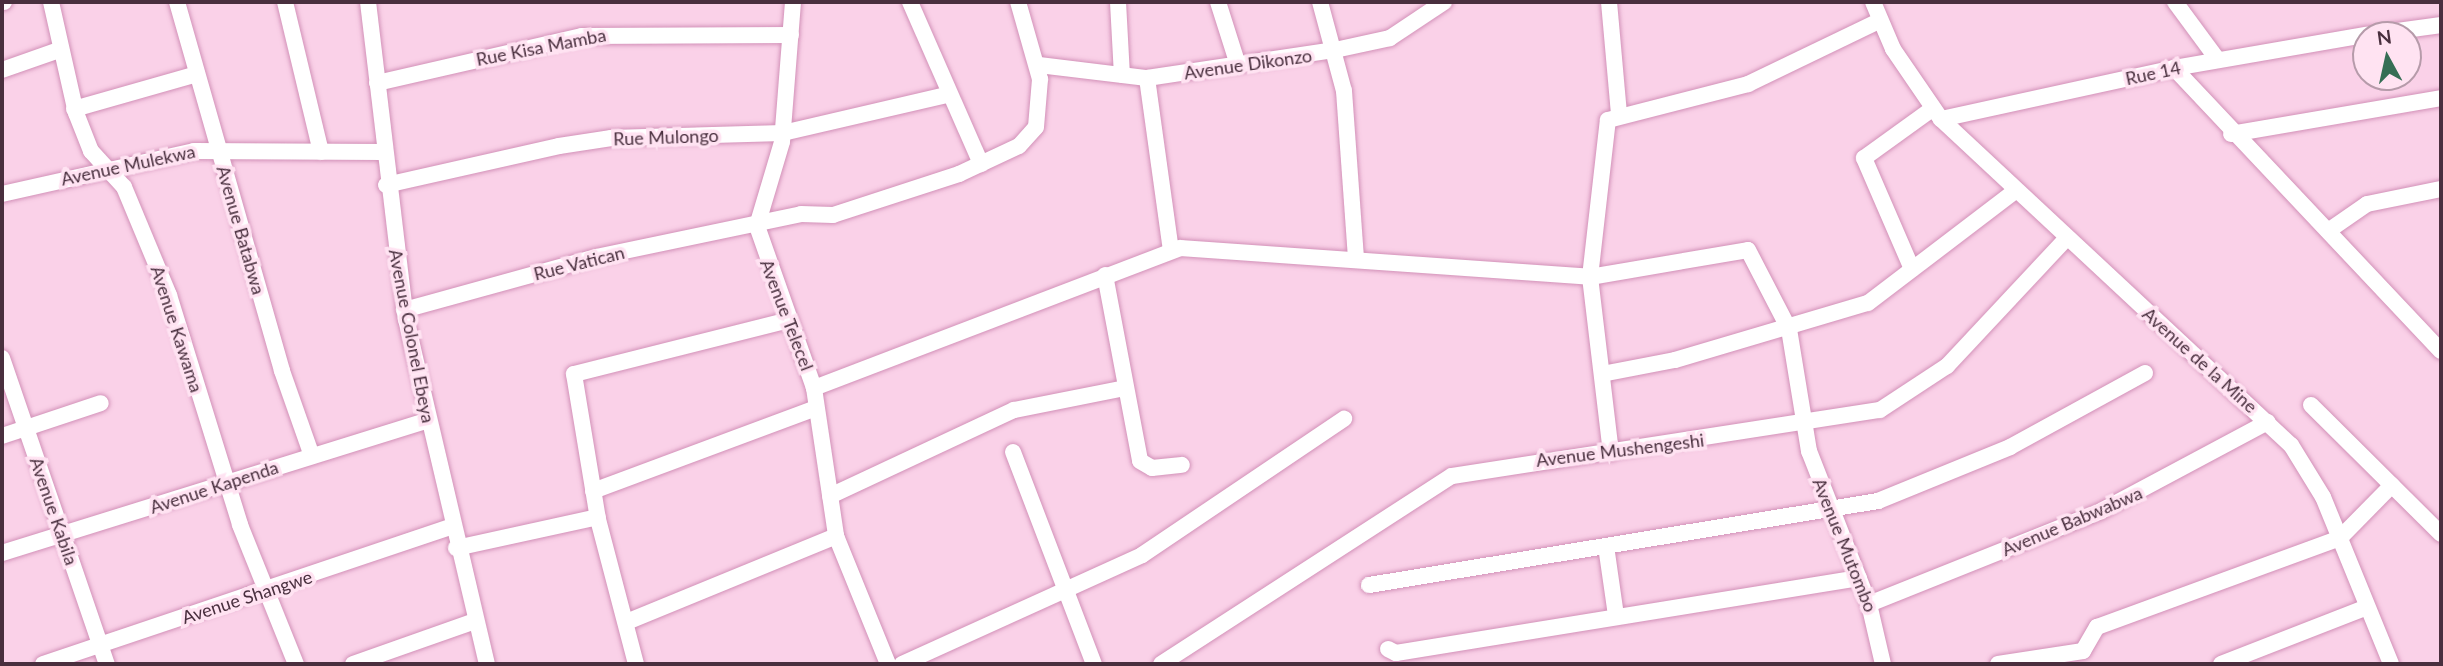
<!DOCTYPE html>
<style>
body{margin:0}
#map{position:relative;width:2443px;height:666px;overflow:hidden;background:#fad1e8;font-family:Lato,sans-serif}
div>[style]{position:absolute}
.roads{filter:drop-shadow(0 0 2px #d291b8) drop-shadow(0 0 2px #d291b8)}
.minor>*{height:16px;margin:-8px;padding:0 8px;transform-origin:8px;border-radius:8px;background:#fff}
span{translate:-50% -50%;white-space:nowrap;text-align:center;line-height:1.15;-webkit-text-stroke:7px #ffe3f2;paint-order:stroke}
.street-label{font-size:18px;color:#492f3e}
.frame{position:absolute;inset:0;border:4px solid #492f3e;pointer-events:none}
.north{position:absolute;left:2352px;top:21px;width:70px;height:70px;box-sizing:border-box;background:#ffe3f2;border:2px solid #b69baa;border-radius:50%;rotate:352deg;font-size:19px;font-weight:700;line-height:28px;text-align:center;color:#492f3e}
.north::after{content:'';display:block;margin:auto;width:24px;height:32px;background:#366e55;clip-path:polygon(50% 0,100% 100%,50% 72%,0 100%)}
</style>
<div id="map">
<div class="roads">
<div class="minor">
<div style="left:2px;top:2px;width:2px"></div>
<div style="left:51px;top:2px;width:114px;rotate:77.3deg"></div>
<div style="left:76px;top:113px;width:41px;rotate:68.5deg"></div>
<div style="left:91px;top:151px;width:49px;rotate:47.5deg"></div>
<div style="left:124px;top:187px;width:117px;rotate:67.4deg"></div>
<div style="left:169px;top:295px;width:241px;rotate:72.8deg"></div>
<div style="left:240px;top:525px;width:150px;rotate:68.1deg"></div>
<div style="left:177px;top:2px;width:384px;rotate:74.1deg"></div>
<div style="left:282px;top:371px;width:90px;rotate:70.6deg"></div>
<div style="left:285px;top:2px;width:154px;rotate:76.5deg"></div>
<div style="left:368px;top:2px;width:319px;rotate:83.2deg"></div>
<div style="left:406px;top:319px;width:354px;rotate:76.8deg"></div>
<div style="left:793px;top:2px;width:140px;rotate:94.5deg"></div>
<div style="left:782px;top:142px;width:88px;rotate:106.6deg"></div>
<div style="left:757px;top:226px;width:172px;rotate:70.6deg"></div>
<div style="left:814px;top:388px;width:150px;rotate:81.5deg"></div>
<div style="left:836px;top:536px;width:138px;rotate:67.9deg"></div>
<div style="left:910px;top:2px;width:177px;rotate:66.3deg"></div>
<div style="left:1118px;top:2px;width:73px;rotate:86.9deg"></div>
<div style="left:1218px;top:2px;width:66px;rotate:72.4deg"></div>
<div style="left:1320px;top:2px;width:92px;rotate:74.9deg"></div>
<div style="left:1344px;top:91px;width:167px;rotate:85.9deg"></div>
<div style="left:1609px;top:2px;width:112px;rotate:84.9deg"></div>
<div style="left:1873px;top:2px;width:51px;rotate:66.9deg"></div>
<div style="left:1893px;top:49px;width:85px;rotate:55.6deg"></div>
<div style="left:1941px;top:119px;width:478px;rotate:43deg"></div>
<div style="left:2291px;top:445px;width:61px;rotate:58.4deg"></div>
<div style="left:2323px;top:497px;width:180px;rotate:67.8deg"></div>
<div style="left:2175px;top:2px;width:71px;rotate:53.6deg"></div>
<div style="left:2368px;top:35px;width:74px;rotate:-7.8deg"></div>
<div style="left:1039px;top:65px;width:109px;rotate:6.9deg"></div>
<div style="left:1147px;top:78px;width:190px;rotate:-8.5deg"></div>
<div style="left:1335px;top:50px;width:56px;rotate:-12.3deg"></div>
<div style="left:1390px;top:38px;width:65px;rotate:-33.7deg"></div>
<div style="left:2174px;top:68px;width:389px;rotate:46.7deg"></div>
<div style="left:2px;top:70px;width:60px;rotate:-19.3deg"></div>
<div style="left:1147px;top:78px;width:174px;rotate:82.1deg"></div>
<div style="left:377px;top:83px;width:210px;rotate:-12.9deg"></div>
<div style="left:582px;top:36px;width:209px;rotate:-0.3deg"></div>
<div style="left:74px;top:109px;width:128px;rotate:-15.9deg"></div>
<div style="left:1941px;top:119px;width:239px;rotate:-12.3deg"></div>
<div style="left:2174px;top:68px;width:195px;rotate:-9.8deg"></div>
<div style="left:2231px;top:134px;width:213px;rotate:-9.7deg"></div>
<div style="left:386px;top:185px;width:177px;rotate:-12.7deg"></div>
<div style="left:559px;top:146px;width:53px;rotate:-8.7deg"></div>
<div style="left:611px;top:138px;width:172px;rotate:-1.7deg"></div>
<div style="left:783px;top:133px;width:167px;rotate:-13.1deg"></div>
<div style="left:2px;top:194px;width:197px;rotate:-12.6deg"></div>
<div style="left:194px;top:151px;width:189px;rotate:0.3deg"></div>
<div style="left:2328px;top:231px;width:47px;rotate:-34.7deg"></div>
<div style="left:2367px;top:204px;width:76px;rotate:-11.5deg"></div>
<div style="left:1912px;top:269px;width:121px;rotate:-113.4deg"></div>
<div style="left:1864px;top:158px;width:84px;rotate:-35.8deg"></div>
<div style="left:1105px;top:275px;width:189px;rotate:79.3deg"></div>
<div style="left:1140px;top:461px;width:14px;rotate:30deg"></div>
<div style="left:1152px;top:468px;width:30px;rotate:-6deg"></div>
<div style="left:404px;top:310px;width:199px;rotate:-15.4deg"></div>
<div style="left:596px;top:257px;width:209px;rotate:-11.8deg"></div>
<div style="left:801px;top:214px;width:32px;rotate:2deg"></div>
<div style="left:833px;top:215px;width:133px;rotate:-18deg"></div>
<div style="left:959px;top:174px;width:66px;rotate:-25deg"></div>
<div style="left:1019px;top:146px;width:25px;rotate:-48deg"></div>
<div style="left:1036px;top:127px;width:48px;rotate:-85.2deg"></div>
<div style="left:1040px;top:79px;width:80px;rotate:-105.9deg"></div>
<div style="left:2px;top:358px;width:324px;rotate:71.1deg"></div>
<div style="left:1602px;top:374px;width:74px;rotate:-10.9deg"></div>
<div style="left:1675px;top:360px;width:201px;rotate:-16.5deg"></div>
<div style="left:1868px;top:303px;width:185px;rotate:-37.3deg"></div>
<div style="left:814px;top:388px;width:392px;rotate:-20.9deg"></div>
<div style="left:1180px;top:248px;width:411px;rotate:4deg"></div>
<div style="left:1590px;top:277px;width:160px;rotate:-9.7deg"></div>
<div style="left:1748px;top:250px;width:89px;rotate:62.6deg"></div>
<div style="left:1789px;top:329px;width:124px;rotate:80.7deg"></div>
<div style="left:1809px;top:451px;width:164px;rotate:68.6deg"></div>
<div style="left:1869px;top:604px;width:62px;rotate:76.9deg"></div>
<div style="left:2311px;top:405px;width:183px;rotate:44.8deg"></div>
<div style="left:2px;top:436px;width:104px;rotate:-18.4deg"></div>
<div style="left:1013px;top:452px;width:227px;rotate:69.1deg"></div>
<div style="left:1611px;top:453px;width:177px;rotate:-96.8deg"></div>
<div style="left:1590px;top:277px;width:158px;rotate:-83.5deg"></div>
<div style="left:1608px;top:120px;width:145px;rotate:-14.4deg"></div>
<div style="left:1748px;top:84px;width:145px;rotate:-25.7deg"></div>
<div style="left:593px;top:491px;width:238px;rotate:-20.4deg"></div>
<div style="left:830px;top:496px;width:203px;rotate:-25.1deg"></div>
<div style="left:1014px;top:410px;width:113px;rotate:-11.2deg"></div>
<div style="left:1606px;top:546px;width:70px;rotate:81.8deg"></div>
<div style="left:456px;top:548px;width:145px;rotate:-12.3deg"></div>
<div style="left:2px;top:553px;width:445px;rotate:-17.3deg"></div>
<div style="left:1369px;top:585px;width:516px;rotate:-9.37deg"></div>
<div style="left:1878px;top:501px;width:143px;rotate:-22.2deg"></div>
<div style="left:2010px;top:447px;width:154px;rotate:-28.7deg"></div>
<div style="left:1869px;top:604px;width:250px;rotate:-21.8deg"></div>
<div style="left:2101px;top:511px;width:189px;rotate:-28.1deg"></div>
<div style="left:629px;top:621px;width:224px;rotate:-22.3deg"></div>
<div style="left:1388px;top:649px;width:9px;rotate:27deg"></div>
<div style="left:1396px;top:653px;width:469px;rotate:-9.2deg"></div>
<div style="left:43px;top:664px;width:430px;rotate:-18.6deg"></div>
<div style="left:353px;top:664px;width:129px;rotate:-19.4deg"></div>
<div style="left:636px;top:664px;width:150px;rotate:-104.7deg"></div>
<div style="left:598px;top:519px;width:147px;rotate:-99.4deg"></div>
<div style="left:574px;top:374px;width:222px;rotate:-14.1deg"></div>
<div style="left:902px;top:664px;width:264px;rotate:-24.4deg"></div>
<div style="left:1142px;top:555px;width:244px;rotate:-34deg"></div>
<div style="left:1161px;top:664px;width:346px;rotate:-32.9deg"></div>
<div style="left:1452px;top:476px;width:433px;rotate:-8.8deg"></div>
<div style="left:1880px;top:410px;width:80px;rotate:-33.3deg"></div>
<div style="left:1947px;top:366px;width:174px;rotate:-46.9deg"></div>
<div style="left:1998px;top:664px;width:86px;rotate:-8.7deg"></div>
<div style="left:2083px;top:651px;width:28px;rotate:-60deg"></div>
<div style="left:2097px;top:627px;width:259px;rotate:-20.1deg"></div>
<div style="left:2340px;top:538px;width:74px;rotate:-45.5deg"></div>
<div style="left:2221px;top:664px;width:157px;rotate:-21.3deg"></div>
</div>
</div>
<div class="street-label">
<span style="left:541px;top:47px;rotate:-11deg">Rue Kisa Mamba</span>
<span style="left:1248px;top:64px;rotate:-8deg">Avenue Dikonzo</span>
<span style="left:2153px;top:73px;rotate:-12deg">Rue 14</span>
<span style="left:666px;top:137px;rotate:-2deg">Rue Mulongo</span>
<span style="left:128px;top:165px;rotate:-12deg">Avenue Mulekwa</span>
<span style="left:241px;top:230px;rotate:74deg">Avenue Batabwa</span>
<span style="left:579px;top:263px;rotate:-14deg">Rue Vatican</span>
<span style="left:787px;top:315px;rotate:69deg">Avenue Telecel</span>
<span style="left:177px;top:329px;rotate:72deg">Avenue Kawama</span>
<span style="left:412px;top:336px;rotate:79deg">Avenue Colonel Ebeya</span>
<span style="left:2200px;top:360px;rotate:42deg">Avenue de la Mine</span>
<span style="left:1620px;top:450px;rotate:-7deg">Avenue Mushengeshi</span>
<span style="left:214px;top:487px;rotate:-18deg">Avenue Kapenda</span>
<span style="left:54px;top:511px;rotate:71deg">Avenue Kabila</span>
<span style="left:2072px;top:521px;rotate:-23deg">Avenue Babwabwa</span>
<span style="left:1845px;top:545px;rotate:68deg">Avenue Mutombo</span>
<span style="left:247px;top:597px;rotate:-18deg">Avenue Shangwe</span>
</div>
<div class="frame"></div>
<div class="north">N</div>
</div>
